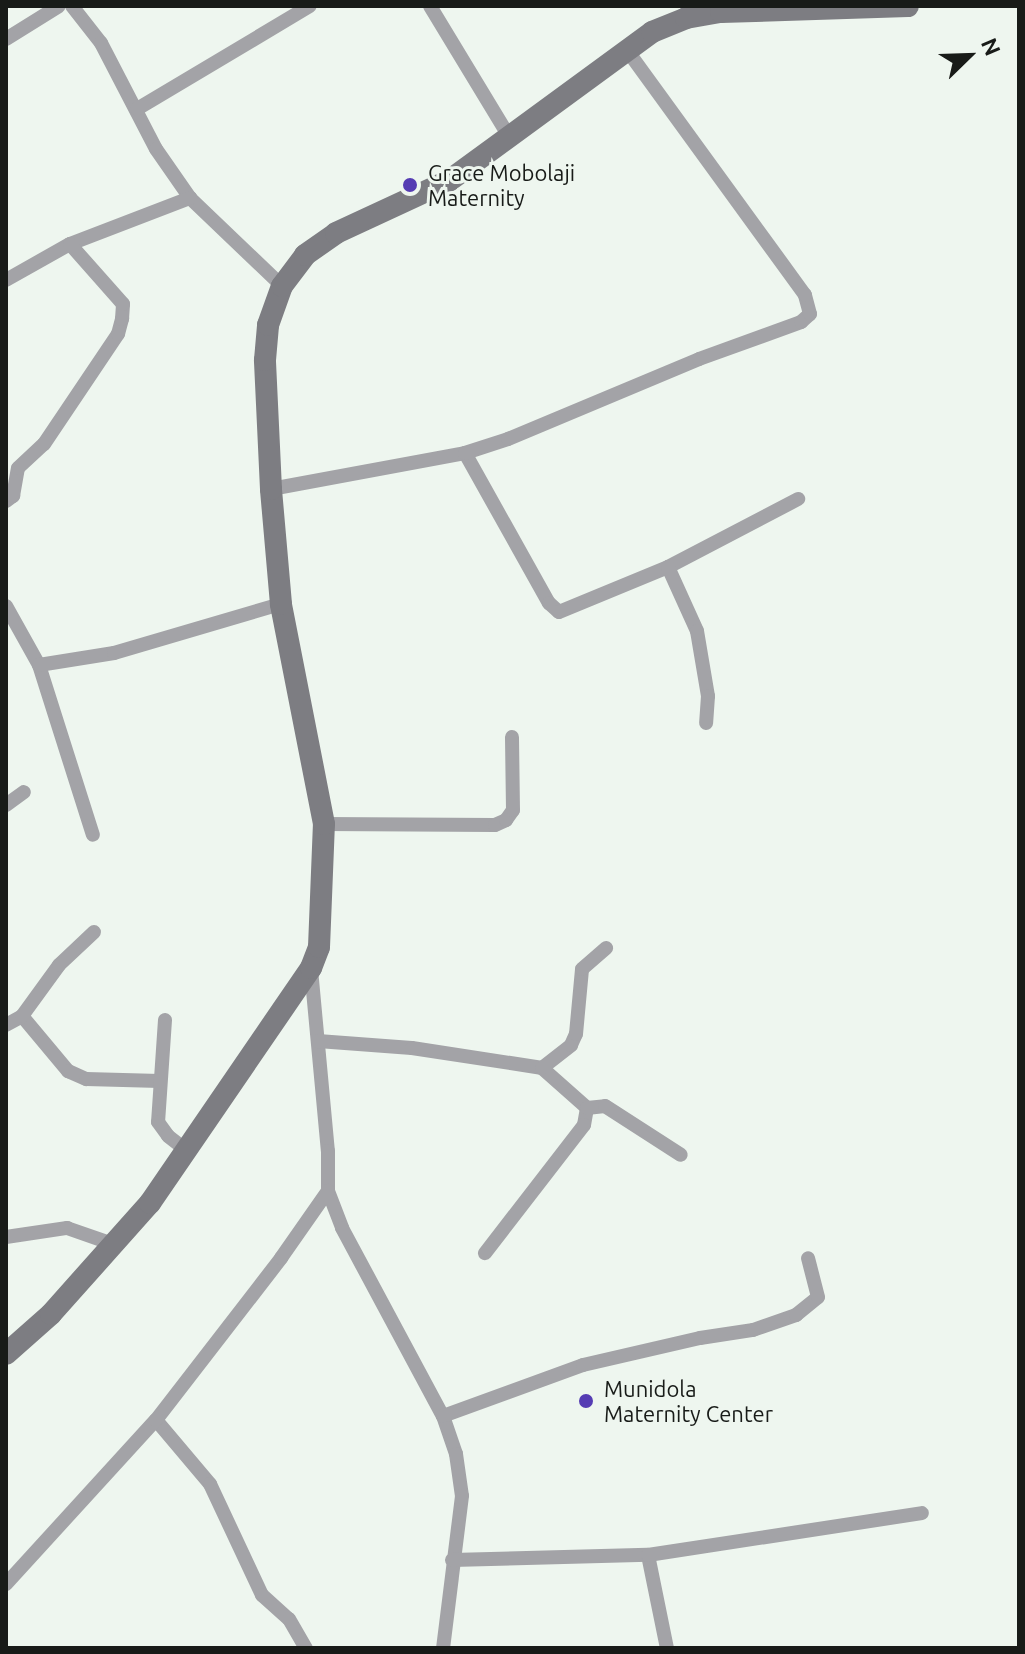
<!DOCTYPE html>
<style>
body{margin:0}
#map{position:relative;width:1025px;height:1654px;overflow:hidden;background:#eef6ef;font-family:Ubuntu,sans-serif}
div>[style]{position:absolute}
.street>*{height:14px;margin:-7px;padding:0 7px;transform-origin:7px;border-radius:7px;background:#a3a3a7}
.secondary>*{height:22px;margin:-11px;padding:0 11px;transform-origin:11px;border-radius:11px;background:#7d7d82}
.dots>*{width:22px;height:22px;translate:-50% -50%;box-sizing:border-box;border:4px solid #eef6ef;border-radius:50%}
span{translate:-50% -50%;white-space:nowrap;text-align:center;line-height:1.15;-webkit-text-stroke:6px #eef6ef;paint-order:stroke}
.poi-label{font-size:22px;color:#181b18}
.left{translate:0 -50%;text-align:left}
.frame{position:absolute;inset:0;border:8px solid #181b18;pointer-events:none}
.north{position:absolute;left:929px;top:16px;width:80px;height:80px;-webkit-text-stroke:6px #eef6ef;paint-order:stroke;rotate:67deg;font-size:22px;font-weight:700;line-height:32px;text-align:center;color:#181b18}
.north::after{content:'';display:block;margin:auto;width:28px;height:36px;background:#181b18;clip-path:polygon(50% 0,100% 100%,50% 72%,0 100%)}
</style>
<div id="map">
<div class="street">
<div style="left:72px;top:6px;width:47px;rotate:51.9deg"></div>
<div style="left:101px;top:43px;width:119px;rotate:62.6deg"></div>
<div style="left:156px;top:149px;width:60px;rotate:55.2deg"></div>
<div style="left:190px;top:198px;width:127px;rotate:43.7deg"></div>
<div style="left:430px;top:6px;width:151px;rotate:58.8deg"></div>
<div style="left:6px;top:39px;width:62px;rotate:-31.9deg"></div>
<div style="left:137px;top:109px;width:201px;rotate:-30.8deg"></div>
<div style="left:6px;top:280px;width:73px;rotate:-29.4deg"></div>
<div style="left:70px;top:244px;width:129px;rotate:-21deg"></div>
<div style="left:465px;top:453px;width:172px;rotate:60.8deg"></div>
<div style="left:549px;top:603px;width:13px;rotate:42deg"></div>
<div style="left:559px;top:612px;width:118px;rotate:-22.4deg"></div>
<div style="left:668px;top:567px;width:147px;rotate:-27.6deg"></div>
<div style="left:271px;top:489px;width:197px;rotate:-10.5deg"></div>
<div style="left:465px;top:453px;width:45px;rotate:-18deg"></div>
<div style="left:508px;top:439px;width:207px;rotate:-22.7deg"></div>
<div style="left:699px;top:359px;width:109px;rotate:-19.9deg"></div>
<div style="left:801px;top:322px;width:12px;rotate:-42deg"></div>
<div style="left:810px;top:314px;width:20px;rotate:-105deg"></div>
<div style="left:805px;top:295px;width:304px;rotate:-126deg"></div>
<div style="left:6px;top:501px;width:9px;rotate:-36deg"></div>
<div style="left:13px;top:496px;width:28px;rotate:-80deg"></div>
<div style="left:18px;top:468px;width:35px;rotate:-43deg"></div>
<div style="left:44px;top:444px;width:133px;rotate:-56.1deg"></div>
<div style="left:118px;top:334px;width:16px;rotate:-75deg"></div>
<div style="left:122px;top:319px;width:15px;rotate:-86deg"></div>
<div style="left:123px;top:304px;width:80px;rotate:-131.5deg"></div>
<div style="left:668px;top:567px;width:70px;rotate:65.6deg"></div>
<div style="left:697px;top:631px;width:66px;rotate:80.4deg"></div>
<div style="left:708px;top:696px;width:27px;rotate:94deg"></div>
<div style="left:6px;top:606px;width:68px;rotate:60.8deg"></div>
<div style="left:39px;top:665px;width:178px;rotate:72.4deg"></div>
<div style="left:39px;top:665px;width:76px;rotate:-9.1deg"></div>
<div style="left:114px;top:653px;width:174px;rotate:-16.4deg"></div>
<div style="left:6px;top:805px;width:22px;rotate:-36deg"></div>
<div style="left:324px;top:824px;width:171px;rotate:0.3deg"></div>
<div style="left:495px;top:825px;width:12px;rotate:-24deg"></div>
<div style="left:506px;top:820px;width:12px;rotate:-55deg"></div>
<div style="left:513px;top:810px;width:73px;rotate:-90.8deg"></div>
<div style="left:311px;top:969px;width:183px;rotate:84.7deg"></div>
<div style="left:328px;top:1151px;width:40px;rotate:90deg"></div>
<div style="left:328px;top:1191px;width:40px;rotate:69deg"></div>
<div style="left:342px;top:1228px;width:213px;rotate:61.8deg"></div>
<div style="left:443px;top:1416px;width:40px;rotate:71.1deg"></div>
<div style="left:456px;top:1454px;width:42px;rotate:81.9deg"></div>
<div style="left:462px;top:1496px;width:153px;rotate:97.1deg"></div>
<div style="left:22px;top:1016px;width:72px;rotate:50.1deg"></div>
<div style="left:68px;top:1071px;width:20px;rotate:24deg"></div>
<div style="left:86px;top:1079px;width:74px;rotate:1.5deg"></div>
<div style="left:165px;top:1020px;width:102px;rotate:93.9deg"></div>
<div style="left:158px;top:1122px;width:17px;rotate:54deg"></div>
<div style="left:168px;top:1136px;width:24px;rotate:38deg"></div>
<div style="left:6px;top:1025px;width:18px;rotate:-29deg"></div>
<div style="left:22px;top:1016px;width:63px;rotate:-54deg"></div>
<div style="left:59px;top:965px;width:48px;rotate:-43.3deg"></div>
<div style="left:318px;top:1041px;width:94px;rotate:4.3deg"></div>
<div style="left:412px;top:1048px;width:132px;rotate:8.7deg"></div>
<div style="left:542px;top:1068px;width:60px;rotate:41.6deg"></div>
<div style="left:587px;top:1108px;width:17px;rotate:100deg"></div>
<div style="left:584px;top:1125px;width:162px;rotate:127.7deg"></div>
<div style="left:542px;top:1068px;width:37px;rotate:-38deg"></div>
<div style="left:571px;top:1045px;width:12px;rotate:-66deg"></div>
<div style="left:576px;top:1034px;width:65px;rotate:-84.7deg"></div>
<div style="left:582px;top:969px;width:32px;rotate:-41deg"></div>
<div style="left:587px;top:1108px;width:18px;rotate:-6deg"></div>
<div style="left:605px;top:1106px;width:90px;rotate:32.8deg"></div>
<div style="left:6px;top:1237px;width:62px;rotate:-8.4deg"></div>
<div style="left:67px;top:1228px;width:49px;rotate:19.2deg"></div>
<div style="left:443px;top:1416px;width:149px;rotate:-20deg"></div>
<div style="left:583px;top:1365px;width:120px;rotate:-13deg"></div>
<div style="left:700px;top:1338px;width:54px;rotate:-8.6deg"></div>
<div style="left:753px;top:1330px;width:46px;rotate:-19.2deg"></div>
<div style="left:796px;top:1315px;width:28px;rotate:-39deg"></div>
<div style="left:818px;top:1297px;width:40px;rotate:-104.4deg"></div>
<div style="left:156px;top:1420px;width:84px;rotate:49.8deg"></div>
<div style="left:210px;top:1484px;width:123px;rotate:64.9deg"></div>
<div style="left:262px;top:1595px;width:36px;rotate:42deg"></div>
<div style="left:289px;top:1619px;width:34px;rotate:60deg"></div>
<div style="left:648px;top:1555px;width:95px;rotate:78.5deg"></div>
<div style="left:452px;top:1560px;width:196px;rotate:-1.5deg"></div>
<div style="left:648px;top:1555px;width:277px;rotate:-8.7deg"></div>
<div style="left:6px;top:1584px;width:222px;rotate:-47.6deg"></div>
<div style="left:156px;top:1420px;width:205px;rotate:-52.3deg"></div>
<div style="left:281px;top:1258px;width:82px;rotate:-55deg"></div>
</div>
<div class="secondary">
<div style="left:6px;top:1354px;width:60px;rotate:-41.6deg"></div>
<div style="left:51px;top:1314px;width:149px;rotate:-48.3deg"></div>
<div style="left:150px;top:1203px;width:285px;rotate:-55.6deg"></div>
<div style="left:311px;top:968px;width:22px;rotate:-69deg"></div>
<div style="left:319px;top:947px;width:123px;rotate:-87.7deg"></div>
<div style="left:324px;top:824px;width:224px;rotate:-101.1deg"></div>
<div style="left:281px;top:604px;width:115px;rotate:-95deg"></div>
<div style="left:271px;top:489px;width:129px;rotate:-92.7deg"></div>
<div style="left:265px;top:360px;width:35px;rotate:-85deg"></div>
<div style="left:268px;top:325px;width:41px;rotate:-70.3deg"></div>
<div style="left:282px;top:286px;width:39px;rotate:-53deg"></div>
<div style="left:305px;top:255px;width:38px;rotate:-35deg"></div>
<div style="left:336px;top:233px;width:126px;rotate:-24.9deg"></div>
<div style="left:450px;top:180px;width:250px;rotate:-36.2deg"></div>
<div style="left:652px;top:32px;width:37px;rotate:-22deg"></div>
<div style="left:686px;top:18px;width:36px;rotate:-10deg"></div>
<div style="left:721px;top:12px;width:187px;rotate:-1.8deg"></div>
</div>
<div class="dots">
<div style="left:410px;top:185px;background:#553cb3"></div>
<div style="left:586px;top:1401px;background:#553cb3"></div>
</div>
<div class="poi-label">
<span class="left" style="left:428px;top:185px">Grace Mobolaji<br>Maternity</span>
<span class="left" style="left:604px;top:1401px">Munidola<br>Maternity Center</span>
</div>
<div class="frame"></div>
<div class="north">N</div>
</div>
